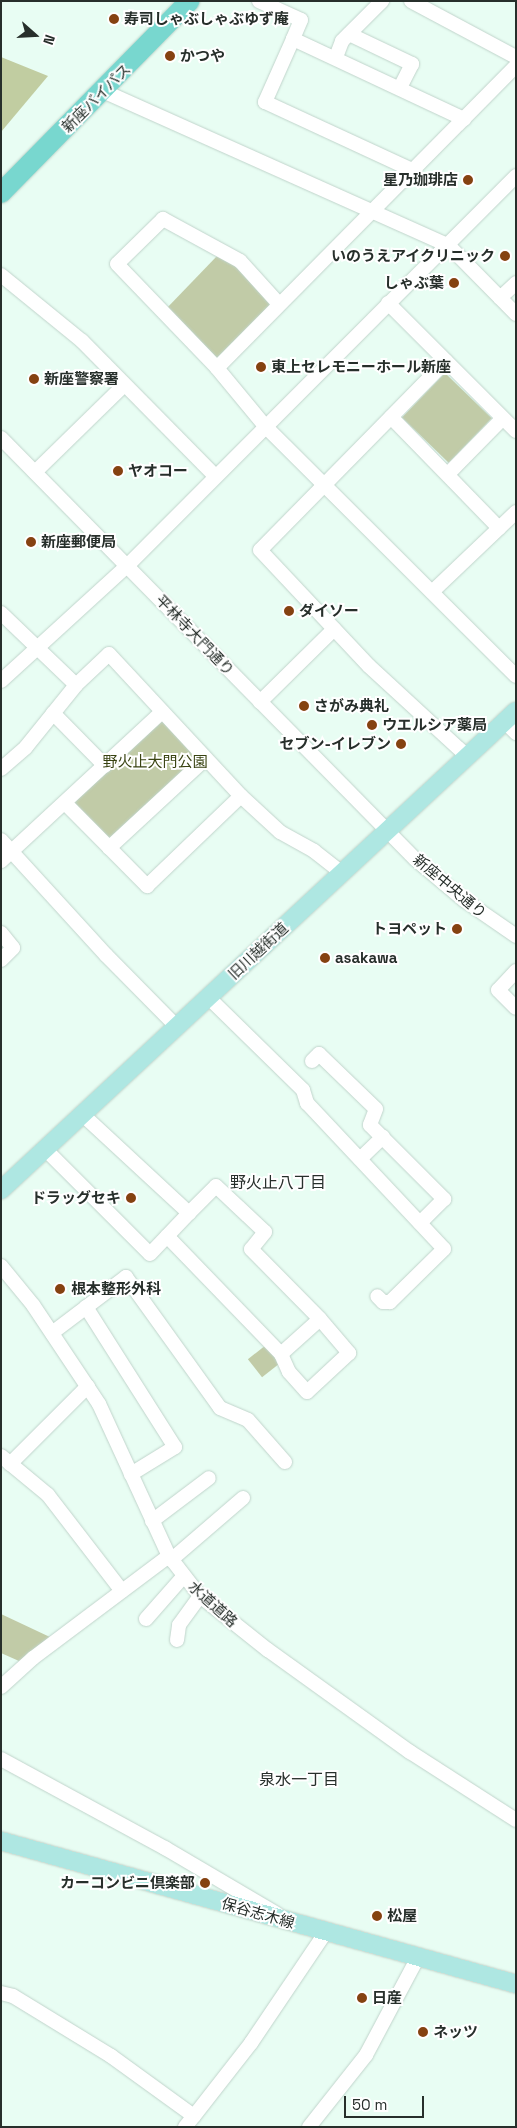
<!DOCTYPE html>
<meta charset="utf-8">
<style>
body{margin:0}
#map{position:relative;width:517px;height:2128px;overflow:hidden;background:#e8fdf3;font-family:"Space Grotesk","Noto Sans JP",sans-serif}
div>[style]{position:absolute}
.green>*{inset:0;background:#c1cba7;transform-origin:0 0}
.forest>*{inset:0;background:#c1cda1}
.roads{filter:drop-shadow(0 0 1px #c0d4cb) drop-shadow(0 0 1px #c0d4cb)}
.minor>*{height:14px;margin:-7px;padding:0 7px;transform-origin:7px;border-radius:7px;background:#fff}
.major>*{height:18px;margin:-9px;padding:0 9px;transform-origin:9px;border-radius:9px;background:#aee7e2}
.highway>*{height:20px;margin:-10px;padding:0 10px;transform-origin:10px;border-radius:10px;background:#78d7cf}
.dots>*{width:14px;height:14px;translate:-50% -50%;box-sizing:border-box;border:2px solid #fff;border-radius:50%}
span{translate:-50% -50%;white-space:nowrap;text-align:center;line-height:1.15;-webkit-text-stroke:4px #fff;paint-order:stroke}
.poi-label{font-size:15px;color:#272f2b;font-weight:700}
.left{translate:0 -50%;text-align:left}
.right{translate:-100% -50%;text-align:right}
.street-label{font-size:15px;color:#272f2b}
.park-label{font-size:15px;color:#394312}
.neighbourhood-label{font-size:16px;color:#272f2b}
.frame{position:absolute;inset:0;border:2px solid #272f2b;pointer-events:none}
.north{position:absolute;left:10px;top:10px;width:50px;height:50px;-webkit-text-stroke:4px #fff;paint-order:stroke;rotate:109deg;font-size:14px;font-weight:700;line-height:20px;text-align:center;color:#272f2b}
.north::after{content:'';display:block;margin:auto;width:18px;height:22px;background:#272f2b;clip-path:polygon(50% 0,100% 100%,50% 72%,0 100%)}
.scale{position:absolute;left:344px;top:2096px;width:80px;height:22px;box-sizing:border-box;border:2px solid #272f2b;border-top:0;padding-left:6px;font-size:15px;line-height:18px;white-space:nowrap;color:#272f2b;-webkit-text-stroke:4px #fff;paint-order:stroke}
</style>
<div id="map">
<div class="green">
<div style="clip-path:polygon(217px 256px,238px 266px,270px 301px,269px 306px,217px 358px,165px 310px)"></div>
<div style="left:445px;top:373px;width:65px;height:62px;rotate:44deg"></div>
<div style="left:162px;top:712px;width:64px;height:133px;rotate:48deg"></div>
<div style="left:266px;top:1345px;width:23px;height:23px;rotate:52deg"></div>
<div style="clip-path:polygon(1px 1614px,52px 1638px,19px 1661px,1px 1653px)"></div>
</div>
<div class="forest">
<div style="clip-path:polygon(1px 57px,48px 76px,1px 132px)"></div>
</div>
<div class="roads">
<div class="minor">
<div style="left:259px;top:1px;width:46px;rotate:24.3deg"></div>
<div style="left:301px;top:20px;width:21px;rotate:113deg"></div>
<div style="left:293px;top:39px;width:189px;rotate:25.1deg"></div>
<div style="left:411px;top:1px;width:119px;rotate:28.1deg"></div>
<div style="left:349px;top:34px;width:70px;rotate:25.5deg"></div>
<div style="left:412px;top:64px;width:27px;rotate:117deg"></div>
<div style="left:293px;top:39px;width:69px;rotate:114deg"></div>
<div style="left:265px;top:102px;width:164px;rotate:24.8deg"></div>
<div style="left:336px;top:57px;width:17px;rotate:-69deg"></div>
<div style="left:342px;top:41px;width:57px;rotate:-45deg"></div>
<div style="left:103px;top:91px;width:378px;rotate:24.1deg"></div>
<div style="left:448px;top:245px;width:97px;rotate:45.4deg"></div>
<div style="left:1px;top:275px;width:104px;rotate:39.2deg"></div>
<div style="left:82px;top:341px;width:190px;rotate:45.4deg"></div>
<div style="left:500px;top:298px;width:22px;rotate:-43deg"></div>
<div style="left:388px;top:303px;width:181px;rotate:45deg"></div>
<div style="left:279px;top:304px;width:58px;rotate:-132.2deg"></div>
<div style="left:240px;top:261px;width:88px;rotate:-151.4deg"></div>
<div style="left:163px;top:219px;width:64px;rotate:135.6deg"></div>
<div style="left:117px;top:264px;width:144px;rotate:46.1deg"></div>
<div style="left:217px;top:368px;width:75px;rotate:50.4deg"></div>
<div style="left:265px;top:426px;width:354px;rotate:44.9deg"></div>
<div style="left:446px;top:361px;width:265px;rotate:134.5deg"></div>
<div style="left:260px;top:550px;width:159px;rotate:46.8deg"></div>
<div style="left:369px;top:666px;width:134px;rotate:42.6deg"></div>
<div style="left:217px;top:368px;width:425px;rotate:-45.3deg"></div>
<div style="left:391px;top:417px;width:155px;rotate:45.8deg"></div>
<div style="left:1px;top:438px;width:590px;rotate:45.48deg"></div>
<div style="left:415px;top:859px;width:64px;rotate:39.9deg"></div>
<div style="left:464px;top:900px;width:63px;rotate:34.7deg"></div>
<div style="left:35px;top:472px;width:124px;rotate:-44.3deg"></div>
<div style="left:448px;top:474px;width:78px;rotate:-45.5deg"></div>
<div style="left:432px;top:592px;width:116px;rotate:-43.6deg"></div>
<div style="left:1px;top:613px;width:104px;rotate:43.8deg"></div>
<div style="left:76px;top:685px;width:45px;rotate:-43.2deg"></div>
<div style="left:109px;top:654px;width:194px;rotate:47.1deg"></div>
<div style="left:241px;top:796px;width:53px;rotate:42.7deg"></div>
<div style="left:280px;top:832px;width:39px;rotate:29deg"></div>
<div style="left:314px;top:851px;width:36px;rotate:38deg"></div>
<div style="left:1px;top:681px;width:171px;rotate:-42.4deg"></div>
<div style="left:127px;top:566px;width:551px;rotate:-45.07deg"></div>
<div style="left:260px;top:702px;width:104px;rotate:-44.6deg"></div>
<div style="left:53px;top:713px;width:74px;rotate:45.5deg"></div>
<div style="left:505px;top:722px;width:16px;rotate:45deg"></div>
<div style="left:1px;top:769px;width:33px;rotate:-41deg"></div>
<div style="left:26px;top:747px;width:80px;rotate:-51.1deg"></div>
<div style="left:65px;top:803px;width:117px;rotate:45.3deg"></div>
<div style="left:147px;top:886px;width:130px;rotate:-43.8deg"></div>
<div style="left:1px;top:840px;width:156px;rotate:47.6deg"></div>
<div style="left:106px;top:955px;width:101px;rotate:45.4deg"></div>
<div style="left:109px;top:848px;width:131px;rotate:-42.8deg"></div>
<div style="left:1px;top:861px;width:219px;rotate:-42.8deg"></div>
<div style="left:1px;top:933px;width:19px;rotate:51deg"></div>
<div style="left:13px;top:948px;width:17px;rotate:135deg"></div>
<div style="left:516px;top:971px;width:26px;rotate:133deg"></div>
<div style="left:498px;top:990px;width:25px;rotate:45deg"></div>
<div style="left:208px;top:997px;width:133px;rotate:44.4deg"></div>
<div style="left:303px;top:1090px;width:14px;rotate:73deg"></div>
<div style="left:307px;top:1103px;width:200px;rotate:46.8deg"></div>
<div style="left:444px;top:1249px;width:76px;rotate:135.5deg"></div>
<div style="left:390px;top:1302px;width:7px;rotate:180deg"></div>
<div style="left:383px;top:1302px;width:8px;rotate:-135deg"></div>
<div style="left:312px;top:1061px;width:10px;rotate:-45deg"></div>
<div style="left:319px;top:1054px;width:79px;rotate:44deg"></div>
<div style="left:376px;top:1109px;width:17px;rotate:111deg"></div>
<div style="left:370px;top:1125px;width:105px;rotate:45deg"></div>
<div style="left:444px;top:1199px;width:34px;rotate:135deg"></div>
<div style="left:82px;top:1114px;width:146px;rotate:42.8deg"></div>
<div style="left:45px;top:1149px;width:148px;rotate:45deg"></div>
<div style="left:150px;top:1254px;width:57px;rotate:-46.4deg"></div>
<div style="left:189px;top:1213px;width:38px;rotate:-45deg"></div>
<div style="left:216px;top:1186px;width:67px;rotate:43.2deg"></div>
<div style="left:265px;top:1232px;width:22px;rotate:129deg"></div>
<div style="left:251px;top:1249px;width:98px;rotate:45.4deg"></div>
<div style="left:320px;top:1319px;width:45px;rotate:49.5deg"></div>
<div style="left:349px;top:1353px;width:57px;rotate:137.1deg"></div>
<div style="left:307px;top:1392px;width:27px;rotate:-132deg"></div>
<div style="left:289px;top:1372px;width:20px;rotate:-114deg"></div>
<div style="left:281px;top:1354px;width:164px;rotate:-134deg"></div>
<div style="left:360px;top:1159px;width:32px;rotate:-44deg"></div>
<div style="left:1px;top:1266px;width:50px;rotate:50.6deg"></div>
<div style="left:33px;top:1305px;width:119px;rotate:56.3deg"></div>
<div style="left:99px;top:1404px;width:167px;rotate:65.3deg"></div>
<div style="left:169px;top:1556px;width:51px;rotate:52.2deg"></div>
<div style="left:200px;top:1596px;width:87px;rotate:38.5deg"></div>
<div style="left:268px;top:1650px;width:175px;rotate:35.7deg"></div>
<div style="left:410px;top:1752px;width:126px;rotate:32.7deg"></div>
<div style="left:86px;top:1307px;width:166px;rotate:57.6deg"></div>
<div style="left:175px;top:1447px;width:52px;rotate:148.5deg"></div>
<div style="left:52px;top:1333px;width:93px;rotate:-37.1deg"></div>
<div style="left:126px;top:1277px;width:161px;rotate:54.3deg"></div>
<div style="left:220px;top:1408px;width:30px;rotate:23deg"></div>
<div style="left:248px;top:1420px;width:56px;rotate:48.6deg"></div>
<div style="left:281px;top:1354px;width:52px;rotate:-41.9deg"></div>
<div style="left:1px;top:1456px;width:61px;rotate:39.7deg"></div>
<div style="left:48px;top:1495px;width:121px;rotate:52.4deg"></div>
<div style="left:10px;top:1464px;width:110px;rotate:-45deg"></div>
<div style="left:152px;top:1521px;width:71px;rotate:-37deg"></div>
<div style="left:171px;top:1560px;width:95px;rotate:-40.7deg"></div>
<div style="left:146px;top:1619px;width:56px;rotate:-48.6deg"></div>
<div style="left:177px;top:1640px;width:15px;rotate:-82deg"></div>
<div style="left:179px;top:1625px;width:36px;rotate:-54deg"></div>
<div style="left:1px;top:1687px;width:43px;rotate:-42.2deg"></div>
<div style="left:33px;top:1658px;width:170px;rotate:-36.9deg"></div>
<div style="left:1px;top:1759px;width:187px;rotate:28.5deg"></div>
<div style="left:165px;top:1848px;width:130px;rotate:30.5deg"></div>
<div style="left:1px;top:1993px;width:12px;rotate:14deg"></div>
<div style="left:13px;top:1996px;width:115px;rotate:31.5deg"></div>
<div style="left:111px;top:2056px;width:102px;rotate:35.9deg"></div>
<div style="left:194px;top:2116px;width:93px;rotate:-52deg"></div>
<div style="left:251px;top:2043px;width:134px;rotate:-56deg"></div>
<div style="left:185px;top:2127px;width:14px;rotate:-51deg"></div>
<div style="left:309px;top:2127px;width:92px;rotate:-51.6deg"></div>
<div style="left:366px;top:2055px;width:111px;rotate:-62deg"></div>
</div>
<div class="major">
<div style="left:1px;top:1190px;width:703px;rotate:-42.93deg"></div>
<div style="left:1px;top:1841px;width:534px;rotate:15.52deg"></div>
</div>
<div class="highway">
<div style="left:1px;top:193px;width:269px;rotate:-45.5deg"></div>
</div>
</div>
<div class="dots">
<div style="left:114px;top:19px;background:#854211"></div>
<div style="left:170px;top:56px;background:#854211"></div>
<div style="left:468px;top:180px;background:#854211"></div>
<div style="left:505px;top:256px;background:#854211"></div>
<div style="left:454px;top:283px;background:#854211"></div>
<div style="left:261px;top:367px;background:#854211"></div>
<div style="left:34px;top:379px;background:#854211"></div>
<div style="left:118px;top:471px;background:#854211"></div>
<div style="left:31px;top:542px;background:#854211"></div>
<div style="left:289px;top:611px;background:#854211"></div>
<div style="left:304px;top:706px;background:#854211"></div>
<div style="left:372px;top:725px;background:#854211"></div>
<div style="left:401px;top:744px;background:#854211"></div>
<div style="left:457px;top:929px;background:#854211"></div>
<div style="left:325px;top:958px;background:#854211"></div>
<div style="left:131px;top:1198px;background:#854211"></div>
<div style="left:60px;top:1289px;background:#854211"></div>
<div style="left:205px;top:1883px;background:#854211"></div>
<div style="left:377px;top:1916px;background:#854211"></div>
<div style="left:362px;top:1998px;background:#854211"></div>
<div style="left:423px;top:2032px;background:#854211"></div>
</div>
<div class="poi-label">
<span class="left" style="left:124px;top:19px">寿司しゃぶしゃぶゆず庵</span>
<span class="left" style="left:180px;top:56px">かつや</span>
<span class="right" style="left:458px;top:180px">星乃珈琲店</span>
<span class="right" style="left:495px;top:256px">いのうえアイクリニック</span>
<span class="right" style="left:444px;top:283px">しゃぶ葉</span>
<span class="left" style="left:271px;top:367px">東上セレモニーホール新座</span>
<span class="left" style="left:44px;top:379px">新座警察署</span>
<span class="left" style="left:128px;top:471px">ヤオコー</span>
<span class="left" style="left:41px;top:542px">新座郵便局</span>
<span class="left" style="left:299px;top:611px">ダイソー</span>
<span class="left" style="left:314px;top:706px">さがみ典礼</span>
<span class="left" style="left:382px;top:725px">ウエルシア薬局</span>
<span class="right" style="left:391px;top:744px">セブン-イレブン</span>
<span class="right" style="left:447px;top:929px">トヨペット</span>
<span class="left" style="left:335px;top:958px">asakawa</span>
<span class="right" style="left:121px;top:1198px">ドラッグセキ</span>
<span class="left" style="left:71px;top:1289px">根本整形外科</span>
<span class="right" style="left:195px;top:1883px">カーコンビニ倶楽部</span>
<span class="left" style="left:387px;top:1916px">松屋</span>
<span class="left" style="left:372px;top:1998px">日産</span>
<span class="left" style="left:433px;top:2032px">ネッツ</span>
</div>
<div class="street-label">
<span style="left:96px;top:98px;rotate:-45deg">新座バイパス</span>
<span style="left:195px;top:635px;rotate:46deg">平林寺大門通り</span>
<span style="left:450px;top:886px;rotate:40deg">新座中央通り</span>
<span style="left:258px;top:951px;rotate:-43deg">旧川越街道</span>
<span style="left:213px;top:1604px;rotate:42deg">水道道路</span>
<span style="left:258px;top:1913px;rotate:16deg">保谷志木線</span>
</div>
<div class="park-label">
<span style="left:155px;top:762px">野火止大門公園</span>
</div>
<div class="neighbourhood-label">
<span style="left:278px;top:1183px">野火止八丁目</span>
<span style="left:299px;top:1780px">泉水一丁目</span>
</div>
<div class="frame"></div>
<div class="north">N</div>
<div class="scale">50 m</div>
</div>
